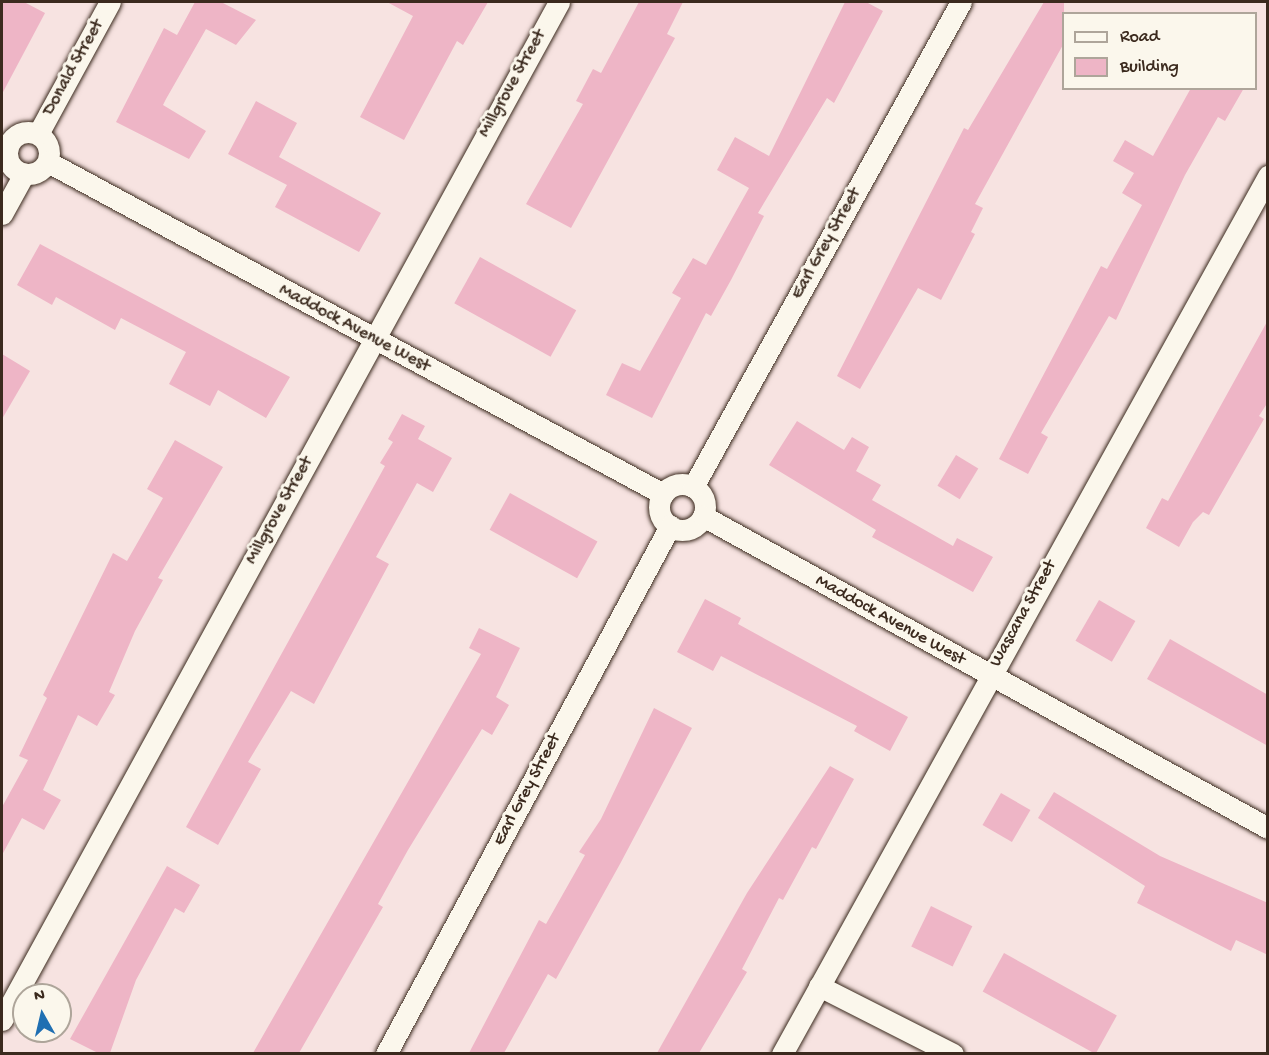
<!DOCTYPE html>
<style>
body{margin:0}
#map{position:relative;width:1269px;height:1055px;overflow:hidden;background:#f7e3e1;font-family:"Gochi Hand",sans-serif}
div>[style]{position:absolute}
.building>*{inset:0;background:#eeb5c6;transform-origin:0 0}
.roads{filter:drop-shadow(0 0 2px #3b2a1e) drop-shadow(0 0 2px #3b2a1e)}
.minor>*{height:21px;margin:-10.5px;padding:0 10.5px;transform-origin:10.5px;border-radius:10.5px;background:#fbf7ec}
.minor>.ring{margin:-10.5px;padding:0;box-sizing:content-box;background:none;border:21px solid #fbf7ec;border-radius:50%}
span{translate:-50% -50%;white-space:nowrap;text-align:center;line-height:1.15;-webkit-text-stroke:6px #fbf7ec;paint-order:stroke}
.street-label{font-size:18px;color:#3b2a1e}
.frame{position:absolute;inset:0;border:3px solid #3b2a1e;pointer-events:none}
.legend{position:absolute;left:1062px;top:12px;width:195px;height:78px;box-sizing:border-box;background:#fbf7ec;border:2px solid #aea59a;margin:0;padding:8px 10px;list-style:none;font-size:18px;color:#3b2a1e}
.legend li{display:flex;align-items:center;gap:12px;height:30px}
.legend b{width:30px;border:2px solid #aea59a}
.north{position:absolute;left:12px;top:983px;width:60px;height:60px;box-sizing:border-box;background:#fbf7ec;border:2px solid #aea59a;border-radius:50%;rotate:352deg;font-size:16px;font-weight:700;line-height:24px;text-align:center;color:#3b2a1e}
.north::after{content:'';display:block;margin:auto;width:21px;height:27px;background:#1f6fb2;clip-path:polygon(50% 0,100% 100%,50% 72%,0 100%)}
</style>
<div id="map">
<div class="building">
<div style="clip-path:polygon(2px 2px,24px 2px,45px 13px,2px 94px)"></div>
<div style="clip-path:polygon(195px 2px,221px 2px,256px 20px,236px 45px,206px 29px,166px 99px,163px 105px,206px 131px,189px 159px,116px 122px,164px 28px,177px 35px)"></div>
<div style="clip-path:polygon(387px 2px,488px 2px,463px 45px,457px 41px,404px 140px,360px 117px,413px 16px)"></div>
<div style="clip-path:polygon(639px 2px,683px 2px,667px 34px,675px 38px,571px 228px,526px 204px,583px 104px,576px 101px,593px 69px,601px 73px)"></div>
<div style="clip-path:polygon(845px 2px,866px 2px,883px 11px,834px 103px,827px 98px,758px 213px,764px 216px,731px 280px,711px 316px,706px 313px,652px 418px,606px 395px,622px 363px,640px 371px,681px 298px,672px 293px,693px 258px,706px 265px,749px 188px,717px 170px,735px 137px,769px 156px)"></div>
<div style="clip-path:polygon(1044px 2px,1064px 2px,1064px 43px,975px 204px,983px 208px,971px 232px,975px 234px,941px 300px,918px 288px,860px 389px,837px 376px,964px 128px,968px 130px)"></div>
<div style="clip-path:polygon(1191px 88px,1244px 88px,1225px 121px,1218px 117px,1185px 175px,1116px 320px,1109px 316px,1041px 433px,1048px 437px,1028px 474px,999px 459px,1101px 266px,1107px 269px,1142px 205px,1122px 193px,1134px 173px,1113px 161px,1125px 140px,1153px 156px)"></div>
<div style="clip-path:polygon(256px 101px,297px 123px,279px 157px,381px 213px,359px 252px,275px 207px,287px 185px,228px 154px)"></div>
<div style="clip-path:polygon(40px 244px,290px 377px,266px 418px,218px 390px,210px 406px,169px 384px,186px 352px,121px 318px,115px 330px,56px 297px,52px 305px,17px 285px)"></div>
<div style="left:480px;top:257px;width:110px;height:53px;rotate:29deg"></div>
<div style="clip-path:polygon(1268px 320px,1268px 402px,1259px 416px,1264px 419px,1209px 515px,1203px 512px,1193px 522px,1179px 547px,1146px 528px,1162px 498px,1168px 501px)"></div>
<div style="clip-path:polygon(2px 354px,30px 371px,2px 419px)"></div>
<div style="clip-path:polygon(402px 414px,425px 426px,418px 439px,452px 458px,433px 492px,417px 483px,376px 557px,389px 564px,314px 704px,291px 691px,248px 762px,261px 769px,218px 845px,186px 827px,385px 466px,380px 463px,393px 442px,388px 439px)"></div>
<div style="clip-path:polygon(797px 421px,844px 450px,852px 437px,869px 447px,856px 471px,881px 485px,872px 500px,953px 546px,957px 538px,993px 557px,973px 592px,872px 537px,876px 530px,769px 465px)"></div>
<div style="clip-path:polygon(175px 440px,223px 467px,158px 578px,163px 580px,135px 631px,109px 692px,115px 695px,97px 726px,78px 715px,43px 790px,61px 800px,44px 830px,22px 818px,2px 855px,2px 807px,28px 760px,19px 756px,47px 698px,43px 695px,113px 553px,127px 561px,163px 498px,147px 489px)"></div>
<div style="left:956px;top:455px;width:26px;height:36px;rotate:31deg"></div>
<div style="left:510px;top:493px;width:100px;height:42px;rotate:29deg"></div>
<div style="clip-path:polygon(705px 599px,741px 618px,738px 624px,908px 717px,890px 751px,854px 731px,857px 726px,721px 656px,713px 671px,677px 652px)"></div>
<div style="left:1099px;top:600px;width:42px;height:47px;rotate:30deg"></div>
<div style="clip-path:polygon(479px 628px,520px 648px,496px 697px,509px 705px,492px 735px,482px 729px,408px 850px,378px 904px,383px 907px,299px 1053px,253px 1053px,481px 654px,469px 648px)"></div>
<div style="clip-path:polygon(1170px 639px,1268px 695px,1268px 746px,1147px 679px)"></div>
<div style="clip-path:polygon(654px 708px,692px 728px,620px 864px,556px 979px,548px 974px,504px 1053px,469px 1053px,539px 920px,546px 924px,585px 855px,579px 852px,601px 819px)"></div>
<div style="clip-path:polygon(830px 766px,854px 779px,816px 849px,812px 847px,783px 900px,779px 898px,742px 969px,747px 972px,699px 1053px,657px 1053px,747px 893px)"></div>
<div style="clip-path:polygon(1054px 792px,1160px 856px,1268px 903px,1268px 955px,1236px 940px,1231px 951px,1137px 903px,1145px 886px,1038px 818px)"></div>
<div style="left:1001px;top:793px;width:34px;height:37px;rotate:30deg"></div>
<div style="clip-path:polygon(167px 866px,200px 885px,184px 913px,175px 908px,136px 980px,110px 1053px,98px 1053px,70px 1039px)"></div>
<div style="left:931px;top:906px;width:46px;height:45px;rotate:26deg"></div>
<div style="left:1004px;top:953px;width:129px;height:44px;rotate:29deg"></div>
</div>
<div class="roads">
<div class="minor">
<div class="ring" style="left:7px;top:132px;width:21px;height:21px"></div>
<div style="left:38px;top:134px;width:150px;rotate:-61.4deg"></div>
<div style="left:48px;top:162px;width:699px;rotate:28.36deg"></div>
<div style="left:2px;top:214px;width:46px;rotate:-61.2deg"></div>
<div class="ring" style="left:659px;top:484px;width:25px;height:25px"></div>
<div style="left:693px;top:487px;width:554px;rotate:-61.08deg"></div>
<div style="left:703px;top:516px;width:645px;rotate:28.91deg"></div>
<div style="left:819px;top:986px;width:150px;rotate:26.9deg"></div>
<div style="left:2px;top:1020px;width:1160px;rotate:-61.31deg"></div>
<div style="left:386px;top:1054px;width:600px;rotate:-61.73deg"></div>
<div style="left:782px;top:1054px;width:1004px;rotate:-61.03deg"></div>
</div>
</div>
<div class="street-label">
<span style="left:74px;top:68px;rotate:-61deg">Donald Street</span>
<span style="left:513px;top:84px;rotate:-61deg">Millgrove Street</span>
<span style="left:827px;top:244px;rotate:-61deg">Earl Grey Street</span>
<span style="left:354px;top:329px;rotate:28deg">Maddock Avenue West</span>
<span style="left:280px;top:511px;rotate:-61deg">Millgrove Street</span>
<span style="left:1024px;top:614px;rotate:-61deg">Wascana Street</span>
<span style="left:890px;top:621px;rotate:29deg">Maddock Avenue West</span>
<span style="left:528px;top:790px;rotate:-62deg">Earl Grey Street</span>
</div>
<div class="frame"></div>
<ul class="legend">
<li><b style="height:8px;background:#fbf7ec"></b>Road</li>
<li><b style="height:16px;background:#eeb5c6"></b>Building</li>
</ul>
<div class="north">N</div>
</div>
